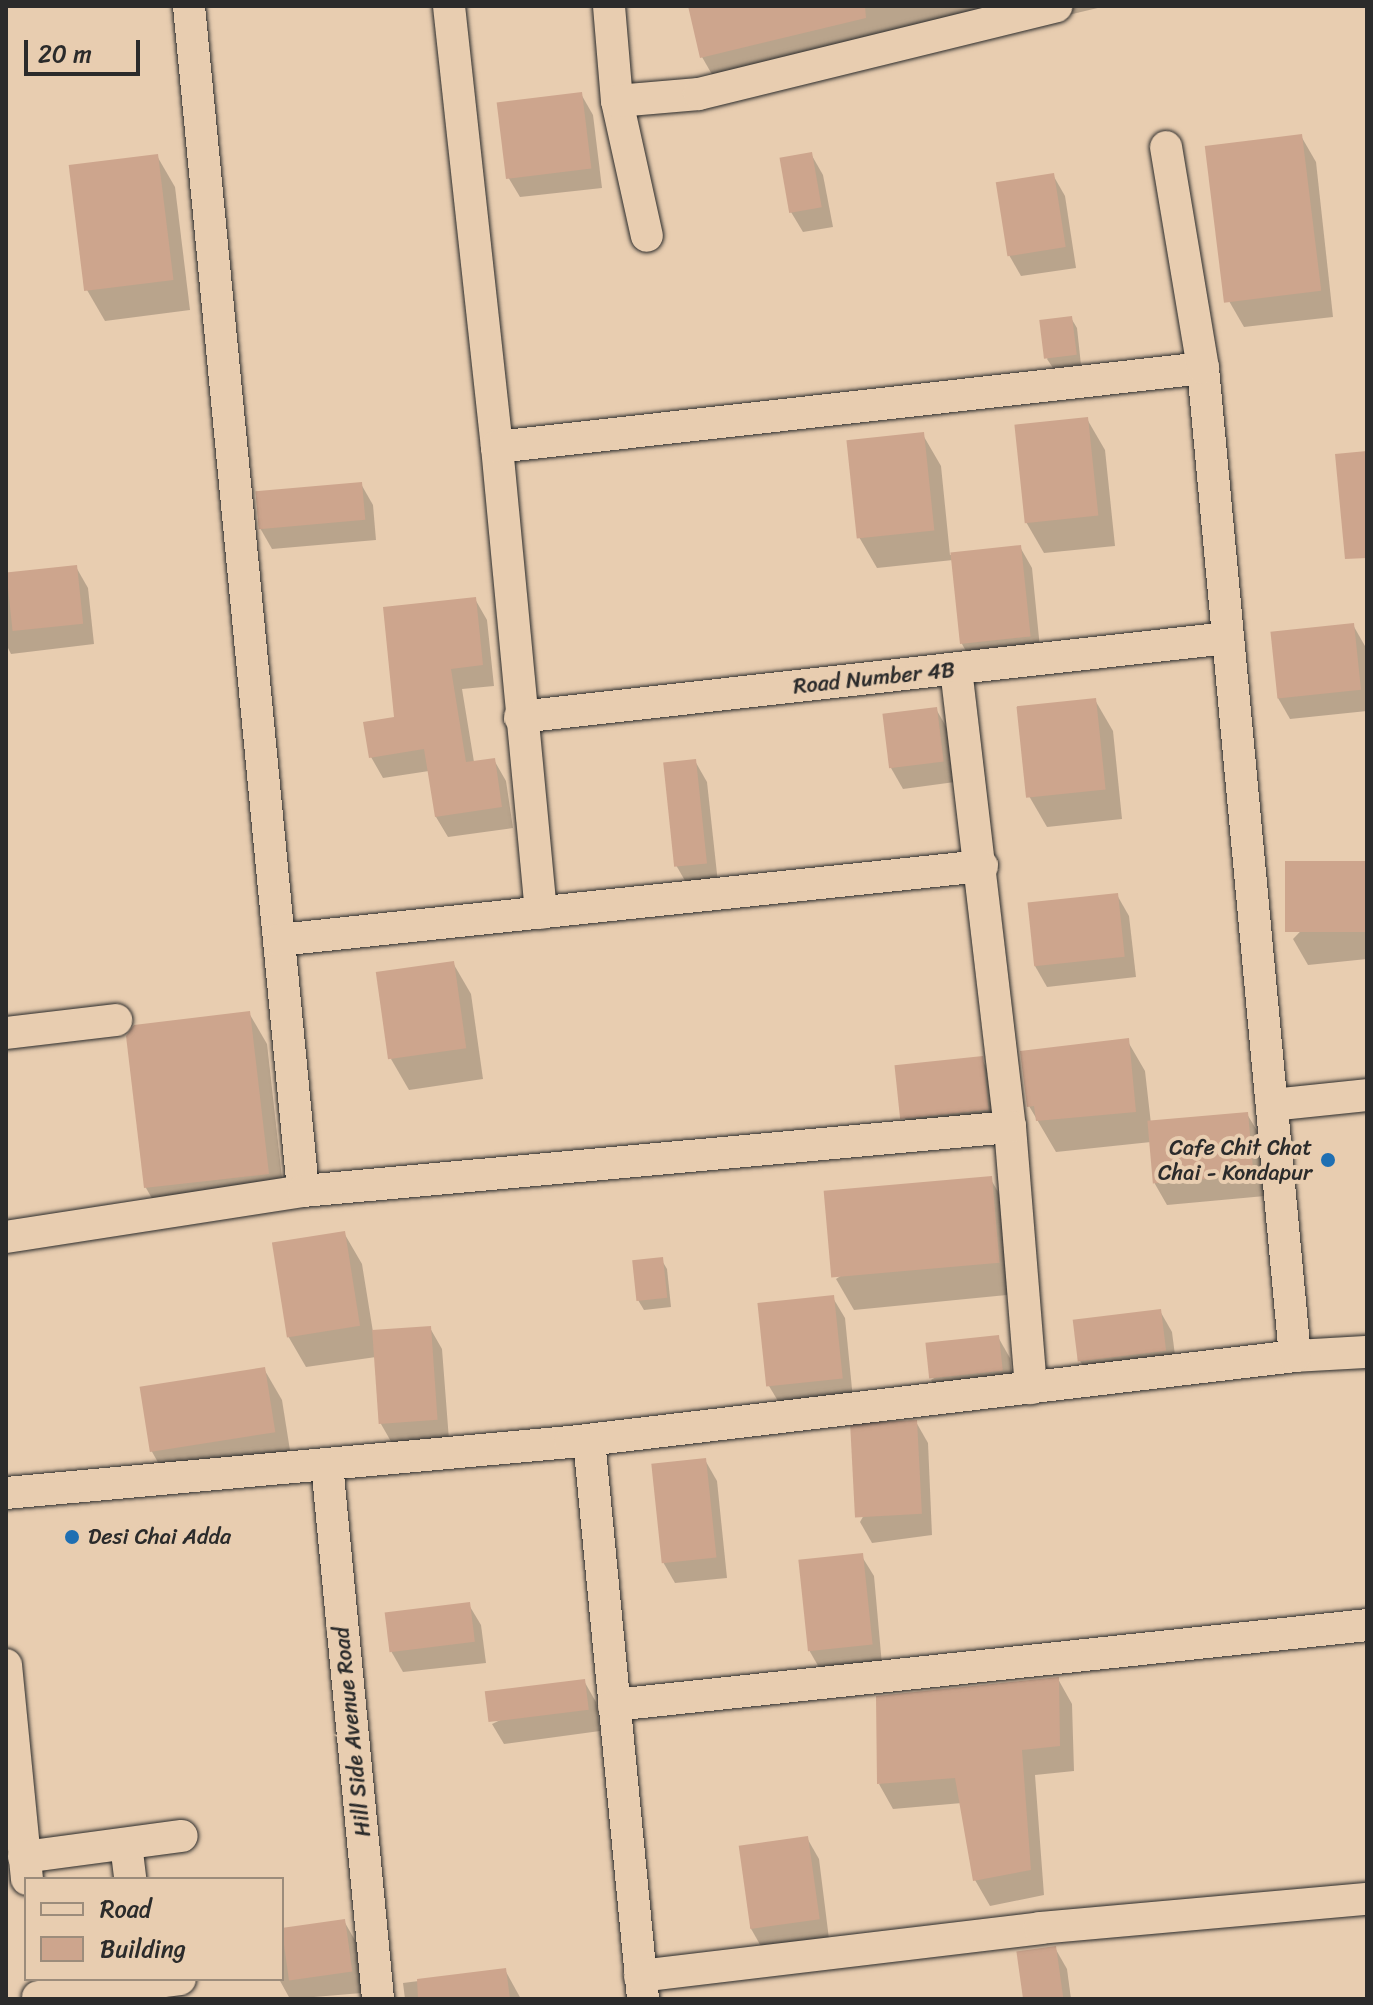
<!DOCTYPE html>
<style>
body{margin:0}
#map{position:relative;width:1373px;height:2005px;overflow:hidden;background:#e8cdb0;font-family:Sriracha,sans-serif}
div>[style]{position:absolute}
.shadow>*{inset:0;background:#0003}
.building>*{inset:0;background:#cda58d;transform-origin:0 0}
.roads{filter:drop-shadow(0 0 2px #2b2b2b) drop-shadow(0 0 2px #2b2b2b)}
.street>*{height:32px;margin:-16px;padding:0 16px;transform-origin:16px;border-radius:16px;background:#e8cdb0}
.dots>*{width:22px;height:22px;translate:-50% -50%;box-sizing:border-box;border:4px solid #e8cdb0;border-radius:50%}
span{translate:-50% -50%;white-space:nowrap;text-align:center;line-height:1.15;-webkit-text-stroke:8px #e8cdb0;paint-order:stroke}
.street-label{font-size:22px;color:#2b2b2b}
.poi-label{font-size:22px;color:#2b2b2b}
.right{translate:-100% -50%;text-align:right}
.left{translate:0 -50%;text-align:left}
.frame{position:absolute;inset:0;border:8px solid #2b2b2b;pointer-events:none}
.legend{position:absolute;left:24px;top:1877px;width:260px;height:104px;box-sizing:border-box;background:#e8cdb0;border:2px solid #9c8c7b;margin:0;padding:10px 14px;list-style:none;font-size:24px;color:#2b2b2b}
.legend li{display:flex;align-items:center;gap:16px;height:40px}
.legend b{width:40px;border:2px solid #9c8c7b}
.scale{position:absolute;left:24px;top:40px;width:116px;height:36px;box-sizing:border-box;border:4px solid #2b2b2b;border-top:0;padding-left:10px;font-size:24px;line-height:28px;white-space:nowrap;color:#2b2b2b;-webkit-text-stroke:6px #e8cdb0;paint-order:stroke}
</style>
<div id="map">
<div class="shadow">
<div style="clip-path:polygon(690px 6px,1106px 6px,725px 97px,702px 57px)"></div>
<div style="clip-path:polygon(581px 94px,593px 115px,602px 188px,520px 197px,508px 177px)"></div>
<div style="clip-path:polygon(1301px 136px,1316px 162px,1333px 317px,1244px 327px,1229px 301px)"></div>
<div style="clip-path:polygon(811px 154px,823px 175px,833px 227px,803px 232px,791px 212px)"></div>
<div style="clip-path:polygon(157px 156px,175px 187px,190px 310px,105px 321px,87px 290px)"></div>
<div style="clip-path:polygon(1053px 175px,1065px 196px,1076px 268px,1021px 276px,1009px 255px)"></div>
<div style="clip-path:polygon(1071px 318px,1077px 328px,1081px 365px,1053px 368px,1047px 359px)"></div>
<div style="clip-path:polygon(1087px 419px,1105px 450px,1115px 546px,1044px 553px,1026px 522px)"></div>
<div style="clip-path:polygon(923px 435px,941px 466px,950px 555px,1020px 547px,1032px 568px,1041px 658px,974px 665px,962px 644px,953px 560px,877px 568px,859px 537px)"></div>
<div style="clip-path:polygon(361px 484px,373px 505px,376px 540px,272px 549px,260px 528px)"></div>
<div style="clip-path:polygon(76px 567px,88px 588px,94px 644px,11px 654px,6px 644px,6px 574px)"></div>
<div style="clip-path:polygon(475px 599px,487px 620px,494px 686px,462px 689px,474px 762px,494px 760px,506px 781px,513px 828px,448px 837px,436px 817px,429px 771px,383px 778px,371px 757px)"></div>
<div style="clip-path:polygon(1353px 625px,1365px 646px,1367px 711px,1290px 719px,1278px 698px)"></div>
<div style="clip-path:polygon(1095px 700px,1113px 731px,1122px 819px,1047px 827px,1029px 796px)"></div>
<div style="clip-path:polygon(936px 709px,948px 730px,955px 782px,903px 789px,891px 768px)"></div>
<div style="clip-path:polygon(695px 761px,707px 782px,718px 883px,688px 886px,676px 865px)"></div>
<div style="clip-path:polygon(1367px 863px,1367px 959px,1308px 965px,1293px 939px)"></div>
<div style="clip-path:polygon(1117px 895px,1129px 916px,1136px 977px,1047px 987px,1035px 966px)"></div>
<div style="clip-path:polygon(453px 963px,471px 994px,483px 1079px,409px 1090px,391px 1059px)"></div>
<div style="clip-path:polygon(249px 1013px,267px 1044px,285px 1205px,164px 1219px,146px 1188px,128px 1036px)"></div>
<div style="clip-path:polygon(1127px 1040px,1145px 1071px,1151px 1124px,1247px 1114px,1259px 1134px,1265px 1196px,1167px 1205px,1155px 1184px,1151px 1142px,1056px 1152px,1029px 1106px)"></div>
<div style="clip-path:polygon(981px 1058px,993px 1079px,1000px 1130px,916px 1138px,904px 1117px)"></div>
<div style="clip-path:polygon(990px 1178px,1008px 1209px,1017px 1294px,854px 1310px,836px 1279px)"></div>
<div style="clip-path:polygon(344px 1233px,362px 1264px,373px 1332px,430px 1328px,442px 1349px,449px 1440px,393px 1445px,381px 1424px,376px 1357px,306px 1367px,288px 1336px)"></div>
<div style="clip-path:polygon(661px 1259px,667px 1269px,671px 1307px,644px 1310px,638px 1300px)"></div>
<div style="clip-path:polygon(833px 1298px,845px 1318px,853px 1399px,781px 1406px,769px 1386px)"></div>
<div style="clip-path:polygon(1160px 1311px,1172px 1332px,1177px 1371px,1091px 1380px,1079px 1359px)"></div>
<div style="clip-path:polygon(998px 1337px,1010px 1358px,1014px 1392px,943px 1400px,931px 1380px)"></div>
<div style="clip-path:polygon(264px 1369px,282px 1400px,292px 1463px,169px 1482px,151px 1450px)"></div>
<div style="clip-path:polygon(916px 1422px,928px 1443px,932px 1535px,872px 1543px,860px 1522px)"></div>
<div style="clip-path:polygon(705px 1460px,717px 1481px,727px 1578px,675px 1583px,663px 1562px,653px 1466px)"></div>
<div style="clip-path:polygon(861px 1555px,874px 1576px,882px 1665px,821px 1671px,809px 1650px)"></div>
<div style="clip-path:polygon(469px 1605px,481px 1625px,486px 1663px,403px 1672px,391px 1651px)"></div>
<div style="clip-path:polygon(1058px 1679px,1072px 1704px,1074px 1771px,1035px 1775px,1044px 1895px,990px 1906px,975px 1880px,962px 1803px,893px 1809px,879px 1784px)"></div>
<div style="clip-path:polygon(584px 1681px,596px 1702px,600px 1731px,504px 1744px,492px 1724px)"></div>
<div style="clip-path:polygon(807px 1838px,819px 1859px,829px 1939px,762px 1948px,750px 1927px)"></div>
<div style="clip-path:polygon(344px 1921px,356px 1942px,362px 1993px,290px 1999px,279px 1979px,282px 1979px,282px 1929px)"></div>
<div style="clip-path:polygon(1055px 1948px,1067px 1969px,1071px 1999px,1025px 1999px)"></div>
<div style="clip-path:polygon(505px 1970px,521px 1999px,405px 1999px,403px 1983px)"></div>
</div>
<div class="building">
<div style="clip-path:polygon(688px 6px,865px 6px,866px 18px,700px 58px)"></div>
<div style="left:582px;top:92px;width:77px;height:86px;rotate:83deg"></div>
<div style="left:1302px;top:134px;width:158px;height:98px;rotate:83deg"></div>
<div style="left:812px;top:152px;width:56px;height:33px;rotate:80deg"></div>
<div style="left:158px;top:154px;width:127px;height:90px;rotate:83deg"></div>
<div style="left:1054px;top:173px;width:75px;height:59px;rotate:81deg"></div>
<div style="left:1072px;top:316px;width:39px;height:33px;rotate:83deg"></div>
<div style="left:1088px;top:417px;width:99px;height:74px;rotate:84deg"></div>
<div style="left:924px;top:432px;width:99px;height:78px;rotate:84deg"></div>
<div style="clip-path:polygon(1367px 451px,1367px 558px,1345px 559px,1335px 454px)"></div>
<div style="left:362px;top:482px;width:38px;height:107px;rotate:85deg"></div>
<div style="left:1021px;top:545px;width:92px;height:71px;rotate:84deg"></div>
<div style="left:77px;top:565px;width:59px;height:71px;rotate:84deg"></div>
<div style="clip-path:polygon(476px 597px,483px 665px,451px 669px,466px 762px,495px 758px,502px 807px,435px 817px,424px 749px,369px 758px,363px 722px,394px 717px,383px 607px)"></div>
<div style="left:1354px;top:623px;width:67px;height:84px;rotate:84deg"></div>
<div style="left:1096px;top:698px;width:92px;height:80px;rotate:84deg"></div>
<div style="left:937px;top:707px;width:55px;height:55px;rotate:83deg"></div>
<div style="left:696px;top:759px;width:105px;height:33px;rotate:84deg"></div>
<div style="left:1367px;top:861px;width:71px;height:82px;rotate:90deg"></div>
<div style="left:1118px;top:893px;width:64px;height:91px;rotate:84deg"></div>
<div style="left:454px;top:961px;width:88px;height:79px;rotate:82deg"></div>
<div style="clip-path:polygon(250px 1011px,269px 1174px,144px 1188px,126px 1036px,134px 1025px)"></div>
<div style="clip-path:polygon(1129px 1038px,1136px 1112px,1036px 1121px,1034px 1106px,1027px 1107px,1020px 1051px)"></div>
<div style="left:983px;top:1056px;width:54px;height:89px;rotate:84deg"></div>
<div style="left:1248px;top:1112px;width:63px;height:101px;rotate:85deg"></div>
<div style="left:992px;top:1176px;width:87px;height:169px;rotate:85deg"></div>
<div style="left:345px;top:1231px;width:96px;height:74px;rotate:81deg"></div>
<div style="left:663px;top:1257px;width:41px;height:31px;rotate:84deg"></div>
<div style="left:834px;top:1295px;width:84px;height:77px;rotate:84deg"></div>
<div style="left:1161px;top:1309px;width:42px;height:89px;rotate:83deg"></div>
<div style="left:431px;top:1326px;width:94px;height:59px;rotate:86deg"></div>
<div style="left:999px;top:1335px;width:36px;height:74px;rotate:84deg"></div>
<div style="left:265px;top:1367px;width:66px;height:127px;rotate:81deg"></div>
<div style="left:917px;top:1420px;width:94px;height:67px;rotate:87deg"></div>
<div style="left:706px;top:1458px;width:100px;height:55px;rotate:84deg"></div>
<div style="left:863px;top:1553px;width:92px;height:65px;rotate:84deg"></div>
<div style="left:470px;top:1602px;width:40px;height:86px;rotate:83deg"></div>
<div style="clip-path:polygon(1059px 1677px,1060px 1746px,1022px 1750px,1031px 1870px,973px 1881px,955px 1778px,877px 1784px,876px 1696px)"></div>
<div style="left:585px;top:1679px;width:31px;height:101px;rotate:83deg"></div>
<div style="left:808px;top:1836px;width:84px;height:70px;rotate:82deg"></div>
<div style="left:345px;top:1919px;width:53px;height:64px;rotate:82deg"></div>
<div style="left:1056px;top:1946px;width:53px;height:40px;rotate:82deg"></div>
<div style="clip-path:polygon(506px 1968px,510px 1999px,418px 1999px,417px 1979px)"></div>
</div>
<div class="roads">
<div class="street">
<div style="left:189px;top:6px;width:1190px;rotate:84.5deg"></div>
<div style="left:449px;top:6px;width:444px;rotate:83.8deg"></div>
<div style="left:497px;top:447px;width:468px;rotate:84.6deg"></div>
<div style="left:609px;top:6px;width:95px;rotate:85.2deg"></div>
<div style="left:617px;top:101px;width:138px;rotate:77.5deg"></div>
<div style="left:617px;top:101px;width:82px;rotate:-4.9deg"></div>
<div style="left:699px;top:94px;width:368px;rotate:-13.8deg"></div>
<div style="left:497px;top:447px;width:710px;rotate:-6.38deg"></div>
<div style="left:956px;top:669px;width:461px;rotate:83.3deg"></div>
<div style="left:1010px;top:1127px;width:262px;rotate:85.4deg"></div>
<div style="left:520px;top:717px;width:712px;rotate:-6.37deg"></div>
<div style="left:279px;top:940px;width:707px;rotate:-6.01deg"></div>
<div style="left:6px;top:1033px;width:111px;rotate:-6.7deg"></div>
<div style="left:1272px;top:1105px;width:96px;rotate:-6deg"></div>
<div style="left:6px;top:1237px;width:301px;rotate:-8.8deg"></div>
<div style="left:303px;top:1191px;width:710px;rotate:-5.17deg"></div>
<div style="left:1295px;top:1356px;width:72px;rotate:-3.2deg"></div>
<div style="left:589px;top:1440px;width:562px;rotate:84.48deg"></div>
<div style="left:327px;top:1464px;width:537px;rotate:84.55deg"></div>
<div style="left:6px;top:1493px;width:566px;rotate:-5.17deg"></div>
<div style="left:570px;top:1442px;width:730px;rotate:-6.76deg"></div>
<div style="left:1295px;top:1356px;width:992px;rotate:-95.32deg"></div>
<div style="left:1203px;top:368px;width:224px;rotate:-99.5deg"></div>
<div style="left:6px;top:1665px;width:215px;rotate:84.4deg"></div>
<div style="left:614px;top:1705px;width:757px;rotate:-6.06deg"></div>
<div style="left:126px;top:1844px;width:35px;rotate:83deg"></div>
<div style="left:24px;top:1857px;width:159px;rotate:-7.6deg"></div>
<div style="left:640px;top:1976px;width:403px;rotate:-6.8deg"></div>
<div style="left:1040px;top:1928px;width:328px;rotate:-5.1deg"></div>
<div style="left:38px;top:1997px;width:143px;rotate:-7.2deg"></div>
</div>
</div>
<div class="dots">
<div style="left:1328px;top:1160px;background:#1f6fb2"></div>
<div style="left:72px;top:1537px;background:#1f6fb2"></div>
</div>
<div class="street-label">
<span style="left:874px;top:678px;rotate:-6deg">Road Number 4B</span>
<span style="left:352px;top:1732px;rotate:-96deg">Hill Side Avenue Road</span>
</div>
<div class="poi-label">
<span class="right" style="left:1312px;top:1160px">Cafe Chit Chat<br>Chai - Kondapur</span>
<span class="left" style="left:88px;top:1537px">Desi Chai Adda</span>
</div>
<div class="frame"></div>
<ul class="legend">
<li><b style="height:10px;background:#e8cdb0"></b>Road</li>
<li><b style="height:22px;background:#cda58d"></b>Building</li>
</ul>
<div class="scale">20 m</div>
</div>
